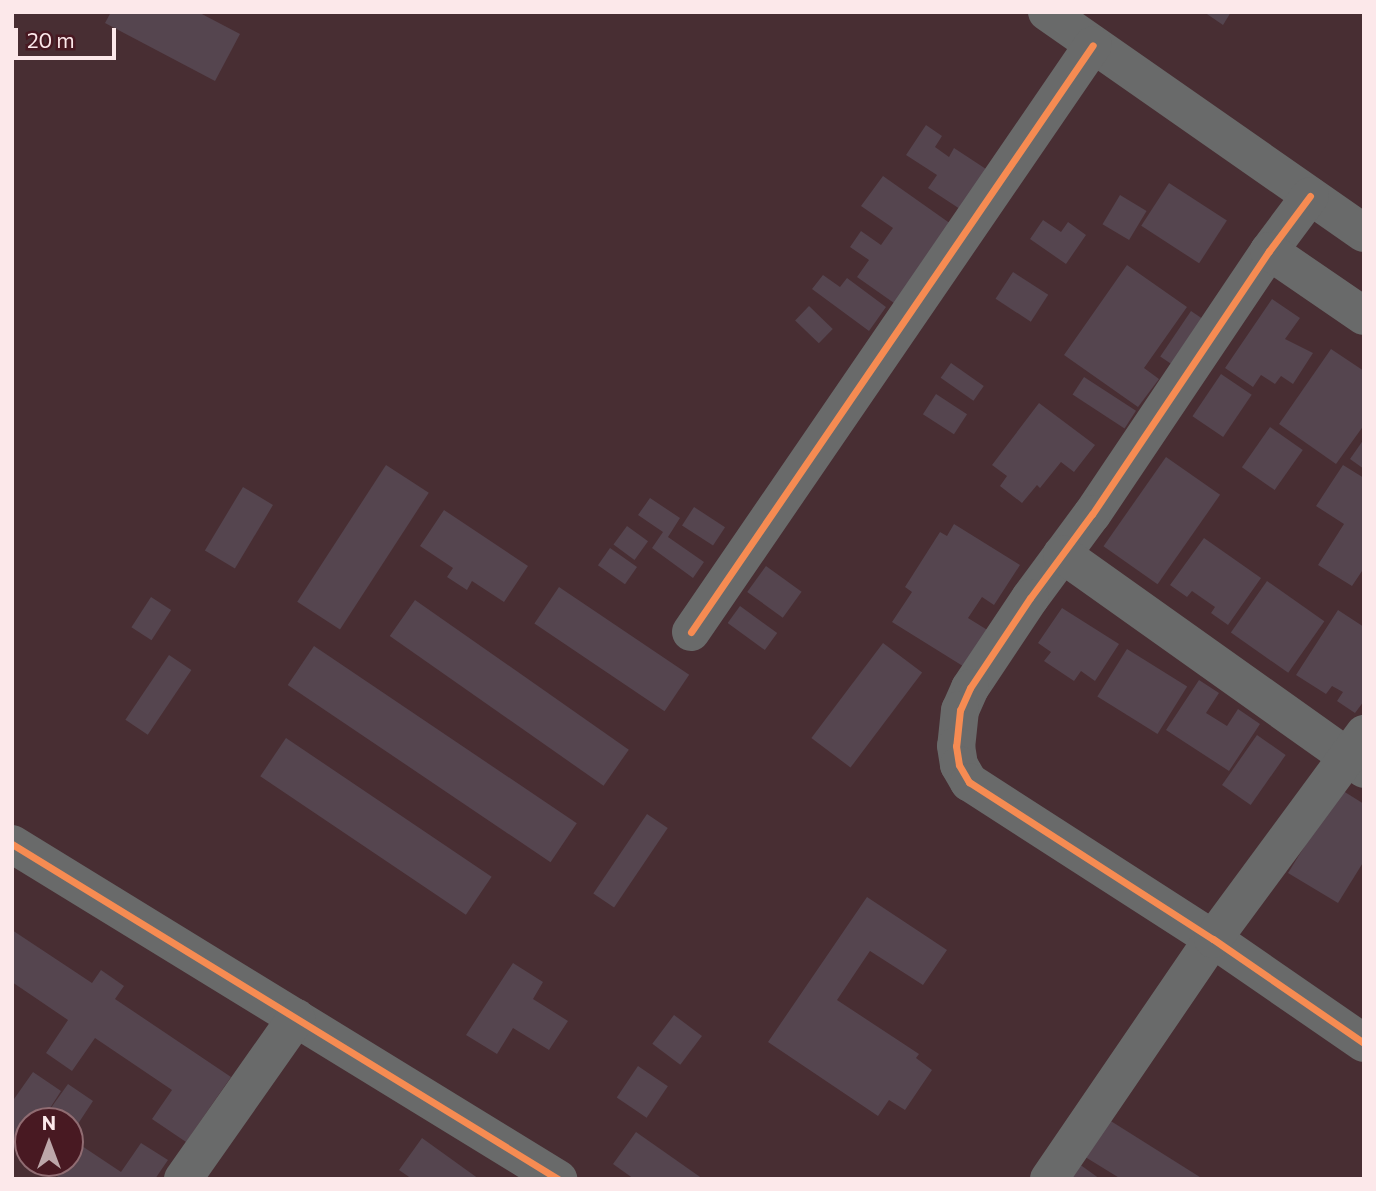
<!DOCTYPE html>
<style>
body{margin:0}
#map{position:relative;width:1376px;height:1191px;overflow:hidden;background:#482e33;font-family:Commissioner,sans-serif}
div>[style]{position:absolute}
.building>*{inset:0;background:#55454f;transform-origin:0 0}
.minor>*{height:38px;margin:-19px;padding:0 19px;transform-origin:19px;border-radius:19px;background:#696a6a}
.cycleway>*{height:7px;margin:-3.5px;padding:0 3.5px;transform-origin:3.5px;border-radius:3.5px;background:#f68b52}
span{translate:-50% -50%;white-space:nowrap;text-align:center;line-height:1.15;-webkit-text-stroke:6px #481922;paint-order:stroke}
.frame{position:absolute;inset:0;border:14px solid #fce8ea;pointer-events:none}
.north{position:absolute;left:14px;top:1107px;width:70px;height:70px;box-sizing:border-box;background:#481922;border:2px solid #906c72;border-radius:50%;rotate:0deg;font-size:19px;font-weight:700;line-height:28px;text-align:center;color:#fce8ea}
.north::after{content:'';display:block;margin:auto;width:24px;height:32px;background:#bda7aa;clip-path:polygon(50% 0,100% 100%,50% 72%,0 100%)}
.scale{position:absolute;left:14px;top:28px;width:102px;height:32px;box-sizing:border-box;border:4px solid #fce8ea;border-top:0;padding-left:9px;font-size:21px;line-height:24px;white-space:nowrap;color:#fce8ea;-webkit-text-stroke:5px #481922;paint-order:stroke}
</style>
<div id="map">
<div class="building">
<div style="clip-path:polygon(111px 12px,198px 12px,240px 34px,215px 81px,105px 23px)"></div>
<div style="clip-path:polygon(1204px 12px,1231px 12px,1223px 25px)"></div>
<div style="clip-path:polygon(926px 125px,942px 136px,935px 147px,949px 157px,954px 148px,989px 171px,963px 211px,928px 188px,937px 175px,906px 155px)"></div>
<div style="clip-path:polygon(883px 176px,951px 224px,894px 303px,857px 277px,869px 260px,850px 247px,861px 231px,881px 245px,893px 228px,861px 206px)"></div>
<div style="left:1169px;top:183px;width:69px;height:51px;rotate:33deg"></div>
<div style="left:1120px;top:195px;width:31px;height:34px;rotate:31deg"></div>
<div style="clip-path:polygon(1043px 220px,1061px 232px,1068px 222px,1086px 235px,1066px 264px,1030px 239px)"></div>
<div style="clip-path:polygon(1127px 265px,1187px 307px,1144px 368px,1159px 379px,1138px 407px,1064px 355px)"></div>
<div style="left:1013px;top:272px;width:42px;height:32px;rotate:33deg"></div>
<div style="clip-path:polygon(823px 275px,840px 287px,847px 278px,886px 307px,869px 331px,812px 289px)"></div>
<div style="clip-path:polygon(1272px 299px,1300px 318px,1285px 339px,1313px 353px,1293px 384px,1281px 376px,1275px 384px,1261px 375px,1253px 387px,1225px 368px)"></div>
<div style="left:809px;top:306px;width:33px;height:20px;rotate:44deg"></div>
<div style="left:1191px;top:311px;width:29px;height:55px;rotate:34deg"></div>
<div style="clip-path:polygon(1331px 349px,1364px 371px,1364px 425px,1336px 464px,1279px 424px)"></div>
<div style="left:951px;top:363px;width:40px;height:18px;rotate:35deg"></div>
<div style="left:1221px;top:374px;width:37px;height:51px;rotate:34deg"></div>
<div style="left:1084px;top:377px;width:62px;height:21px;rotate:33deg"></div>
<div style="left:936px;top:394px;width:37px;height:24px;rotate:33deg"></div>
<div style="clip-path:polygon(1039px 403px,1095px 445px,1074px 472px,1061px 462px,1040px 488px,1037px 485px,1022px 503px,1000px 486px,1007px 476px,992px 465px)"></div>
<div style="left:1270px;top:427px;width:40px;height:49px;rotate:35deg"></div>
<div style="clip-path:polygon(1364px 439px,1364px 469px,1350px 459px)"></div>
<div style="left:1166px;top:457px;width:66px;height:109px;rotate:35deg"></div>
<div style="left:386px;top:465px;width:51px;height:163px;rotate:33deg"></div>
<div style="clip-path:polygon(1343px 465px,1364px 478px,1364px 568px,1352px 586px,1318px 565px,1344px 524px,1316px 506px)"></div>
<div style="left:243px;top:487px;width:35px;height:74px;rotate:31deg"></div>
<div style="clip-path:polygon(650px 498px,680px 518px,668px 537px,704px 562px,693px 578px,652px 548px,663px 532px,638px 515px)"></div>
<div style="left:694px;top:507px;width:37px;height:22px;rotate:33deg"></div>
<div style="clip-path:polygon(444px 510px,528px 566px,504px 602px,472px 581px,467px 590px,447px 577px,453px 568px,420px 546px)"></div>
<div style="clip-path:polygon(954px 524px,1020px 565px,994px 605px,982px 597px,968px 618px,989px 631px,966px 668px,892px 622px,912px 592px,905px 587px,940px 532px,947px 536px)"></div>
<div style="left:627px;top:526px;width:26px;height:23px;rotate:36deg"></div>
<div style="clip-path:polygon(1204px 538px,1261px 578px,1228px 625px,1211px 613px,1215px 607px,1192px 591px,1187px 597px,1170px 585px)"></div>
<div style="left:610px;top:548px;width:33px;height:21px;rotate:35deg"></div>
<div style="left:766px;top:566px;width:44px;height:32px;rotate:36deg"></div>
<div style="left:1267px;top:581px;width:70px;height:63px;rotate:35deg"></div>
<div style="left:559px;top:587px;width:157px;height:44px;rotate:34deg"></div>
<div style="left:151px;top:597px;width:24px;height:36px;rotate:33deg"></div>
<div style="left:415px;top:600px;width:261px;height:44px;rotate:35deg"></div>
<div style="left:740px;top:606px;width:46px;height:21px;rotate:36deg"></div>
<div style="clip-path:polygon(1062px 608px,1119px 644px,1095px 681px,1081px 671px,1074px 681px,1044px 661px,1051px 652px,1038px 643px)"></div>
<div style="clip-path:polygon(1338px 610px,1364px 627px,1364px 701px,1355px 713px,1337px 701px,1343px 692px,1332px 686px,1326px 694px,1296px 675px)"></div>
<div style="left:883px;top:643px;width:49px;height:119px;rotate:37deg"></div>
<div style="left:314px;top:646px;width:317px;height:47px;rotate:34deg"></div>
<div style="left:1127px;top:649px;width:71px;height:56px;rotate:32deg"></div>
<div style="left:169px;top:655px;width:27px;height:78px;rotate:34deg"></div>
<div style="clip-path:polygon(1199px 680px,1219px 693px,1206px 713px,1227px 726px,1238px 709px,1260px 724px,1229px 771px,1166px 730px)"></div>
<div style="left:1257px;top:735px;width:35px;height:61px;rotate:35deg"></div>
<div style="left:286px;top:738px;width:248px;height:46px;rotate:34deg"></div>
<div style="clip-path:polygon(1340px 789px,1364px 804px,1364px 861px,1338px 903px,1288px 873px)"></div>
<div style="left:647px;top:814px;width:25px;height:96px;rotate:34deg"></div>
<div style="clip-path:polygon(867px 897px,947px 950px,923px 985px,870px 951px,837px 1000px,919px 1054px,916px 1058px,932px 1070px,905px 1110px,889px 1100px,878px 1116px,768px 1042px)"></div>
<div style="clip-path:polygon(12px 930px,92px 983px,101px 970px,124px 986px,115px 999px,231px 1077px,186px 1142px,152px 1119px,172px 1090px,95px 1038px,72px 1071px,46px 1053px,68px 1020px,12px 982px)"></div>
<div style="clip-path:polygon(513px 963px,543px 982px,533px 999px,568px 1021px,549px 1050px,513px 1028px,497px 1054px,466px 1035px)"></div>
<div style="left:674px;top:1015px;width:35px;height:36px;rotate:37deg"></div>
<div style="left:638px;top:1066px;width:36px;height:38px;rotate:34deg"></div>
<div style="clip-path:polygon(33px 1072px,61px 1091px,43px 1119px,68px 1084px,93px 1101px,70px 1136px,70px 1121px,28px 1121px,28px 1156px,12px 1146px,12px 1098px,14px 1099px)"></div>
<div style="clip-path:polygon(1106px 1118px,1203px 1179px,1121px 1179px,1082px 1155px)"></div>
<div style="clip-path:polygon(636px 1132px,703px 1179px,634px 1179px,613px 1164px)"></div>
<div style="clip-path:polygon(70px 1138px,121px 1172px,141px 1143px,168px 1160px,155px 1179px,61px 1179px,38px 1163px,70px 1163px)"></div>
<div style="clip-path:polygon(422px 1138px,479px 1179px,412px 1179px,399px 1170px)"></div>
<div style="clip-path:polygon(1075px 1161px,1100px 1179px,1063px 1179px)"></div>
</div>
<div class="minor">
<div style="left:1047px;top:12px;width:386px;rotate:34.9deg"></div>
<div style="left:1310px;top:196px;width:69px;rotate:126.7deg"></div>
<div style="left:1269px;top:251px;width:317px;rotate:123.9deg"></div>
<div style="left:1092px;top:514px;width:104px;rotate:126.4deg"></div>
<div style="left:1030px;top:598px;width:108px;rotate:123.7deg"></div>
<div style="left:970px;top:688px;width:24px;rotate:114deg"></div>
<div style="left:960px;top:710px;width:36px;rotate:96deg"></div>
<div style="left:956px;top:746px;width:19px;rotate:81deg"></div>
<div style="left:959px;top:765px;width:20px;rotate:60deg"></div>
<div style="left:969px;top:782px;width:290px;rotate:32.8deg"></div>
<div style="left:1213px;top:939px;width:183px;rotate:34.6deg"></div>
<div style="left:1269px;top:251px;width:115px;rotate:34.4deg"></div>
<div style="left:1062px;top:554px;width:371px;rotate:35.4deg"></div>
<div style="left:691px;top:632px;width:711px;rotate:-55.6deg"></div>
<div style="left:12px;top:844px;width:641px;rotate:31.53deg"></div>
<div style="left:183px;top:1179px;width:197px;rotate:-54.9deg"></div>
<div style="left:1049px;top:1179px;width:291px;rotate:-55.7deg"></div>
<div style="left:1213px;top:939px;width:255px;rotate:-53.6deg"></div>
</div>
<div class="cycleway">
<div style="left:1310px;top:196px;width:69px;rotate:126.7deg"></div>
<div style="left:1269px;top:251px;width:317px;rotate:123.9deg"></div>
<div style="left:1092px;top:514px;width:104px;rotate:126.4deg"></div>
<div style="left:1030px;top:598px;width:108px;rotate:123.7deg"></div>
<div style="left:970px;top:688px;width:24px;rotate:114deg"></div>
<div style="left:960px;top:710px;width:36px;rotate:96deg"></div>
<div style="left:956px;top:746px;width:19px;rotate:81deg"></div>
<div style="left:959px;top:765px;width:20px;rotate:60deg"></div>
<div style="left:969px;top:782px;width:290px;rotate:32.8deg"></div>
<div style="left:1213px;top:939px;width:183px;rotate:34.6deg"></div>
<div style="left:691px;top:632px;width:711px;rotate:-55.6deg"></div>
<div style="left:12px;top:844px;width:641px;rotate:31.53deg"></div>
</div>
<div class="frame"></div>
<div class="north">N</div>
<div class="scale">20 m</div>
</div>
